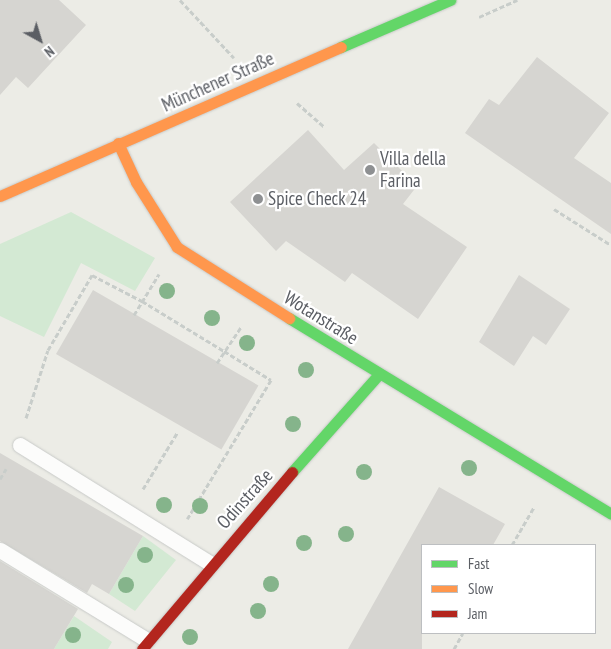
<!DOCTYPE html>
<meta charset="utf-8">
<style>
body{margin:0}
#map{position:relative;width:611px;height:649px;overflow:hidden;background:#ecece6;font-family:"PT Sans Narrow",sans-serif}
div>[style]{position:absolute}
.green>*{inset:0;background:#d3e9d3}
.building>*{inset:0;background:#d6d5d1;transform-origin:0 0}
.path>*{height:3px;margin-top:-1.5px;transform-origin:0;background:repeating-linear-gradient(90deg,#c8cdca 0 5px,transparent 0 7.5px)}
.roads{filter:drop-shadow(0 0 1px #c8cac8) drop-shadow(0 0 1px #c8cac8)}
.lane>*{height:15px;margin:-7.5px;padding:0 7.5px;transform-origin:7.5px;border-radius:7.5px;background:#fcfcfb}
.fast>*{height:11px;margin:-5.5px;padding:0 5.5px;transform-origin:5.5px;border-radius:5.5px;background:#63d668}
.slow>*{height:11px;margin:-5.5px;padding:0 5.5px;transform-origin:5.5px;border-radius:5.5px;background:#ff974d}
.jam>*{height:11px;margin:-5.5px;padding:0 5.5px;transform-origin:5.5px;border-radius:5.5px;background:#b3261e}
.trees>*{width:16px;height:16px;margin:-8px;border-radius:50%;background:#85b48b}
.dots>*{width:14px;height:14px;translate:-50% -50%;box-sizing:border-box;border:2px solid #fff;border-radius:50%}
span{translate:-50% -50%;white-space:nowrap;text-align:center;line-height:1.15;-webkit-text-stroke:4.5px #fff;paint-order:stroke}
.street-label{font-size:19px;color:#5b5e64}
.poi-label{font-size:19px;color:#5b5e64}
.left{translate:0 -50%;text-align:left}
.legend{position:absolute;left:421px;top:544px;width:175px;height:90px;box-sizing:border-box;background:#fff;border:1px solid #bdbfc1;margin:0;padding:6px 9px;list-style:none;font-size:15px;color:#5b5e64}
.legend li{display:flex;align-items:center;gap:10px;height:25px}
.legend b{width:25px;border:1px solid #bdbfc1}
.north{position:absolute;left:15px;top:15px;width:50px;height:50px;-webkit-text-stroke:4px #fff;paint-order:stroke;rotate:141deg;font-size:14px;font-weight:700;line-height:20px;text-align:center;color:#5b5e64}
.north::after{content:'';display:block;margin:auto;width:18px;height:22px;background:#5b5e64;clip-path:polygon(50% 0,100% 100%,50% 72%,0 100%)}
</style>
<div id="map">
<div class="green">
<div style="clip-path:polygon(71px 212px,155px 258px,135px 291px,81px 263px,44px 337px,0 316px,0 244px)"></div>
<div style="clip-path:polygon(143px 536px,176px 560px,135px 611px,109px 594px)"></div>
<div style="clip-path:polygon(74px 616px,112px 642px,108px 649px,54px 649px)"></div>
</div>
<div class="building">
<div style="clip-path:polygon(0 0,59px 0,86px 25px,28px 88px,16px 77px,0 95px)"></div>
<div style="clip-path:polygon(537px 57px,609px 113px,574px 158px,611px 183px,611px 234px,465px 133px,489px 99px,499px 105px)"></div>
<div style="clip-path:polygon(308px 130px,344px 170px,374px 143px,417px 186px,403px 204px,467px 247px,418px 319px,352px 273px,345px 282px,286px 241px,276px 251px,230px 202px)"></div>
<div style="clip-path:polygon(519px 275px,570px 309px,546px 345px,533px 336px,514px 366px,479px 342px)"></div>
<div style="left:93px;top:290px;width:191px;height:74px;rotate:30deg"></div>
<div style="clip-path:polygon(0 453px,143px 536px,109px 594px,92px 584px,87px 593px,0 541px)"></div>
<div style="clip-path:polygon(439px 487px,505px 524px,493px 545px,422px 545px,422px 649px,348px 649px)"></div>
<div style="clip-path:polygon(0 561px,78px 609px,54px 649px,0 649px)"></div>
</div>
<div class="path">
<div style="left:180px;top:0;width:79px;rotate:47deg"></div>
<div style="left:479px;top:17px;width:42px;rotate:-24.1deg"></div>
<div style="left:297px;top:103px;width:37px;rotate:41deg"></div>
<div style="left:554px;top:209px;width:67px;rotate:32.3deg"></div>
<div style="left:134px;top:315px;width:48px;rotate:-58.6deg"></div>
<div style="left:217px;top:363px;width:43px;rotate:-56.3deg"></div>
<div style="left:26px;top:418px;width:71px;rotate:-72.1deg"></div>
<div style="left:48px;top:350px;width:87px;rotate:-59.6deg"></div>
<div style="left:92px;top:275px;width:56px;rotate:27.5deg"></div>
<div style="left:142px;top:301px;width:96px;rotate:31.4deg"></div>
<div style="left:224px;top:351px;width:55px;rotate:31.7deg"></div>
<div style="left:271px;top:380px;width:162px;rotate:121.1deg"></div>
<div style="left:0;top:479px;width:12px;rotate:-59deg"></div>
<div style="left:143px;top:489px;width:66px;rotate:-58.7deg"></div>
<div style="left:512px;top:545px;width:44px;rotate:-59.9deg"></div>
<div style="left:454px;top:649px;width:18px;rotate:-61deg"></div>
</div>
<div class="roads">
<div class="lane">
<div style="left:20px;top:445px;width:225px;rotate:31.9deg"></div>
<div style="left:0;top:550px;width:172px;rotate:31.5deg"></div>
</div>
<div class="fast">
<div style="left:341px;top:47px;width:119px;rotate:-23.3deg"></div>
<div style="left:289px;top:318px;width:377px;rotate:31.3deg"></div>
<div style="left:292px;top:472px;width:130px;rotate:-48.4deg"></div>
</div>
<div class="slow">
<div style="left:118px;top:143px;width:43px;rotate:65.2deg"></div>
<div style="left:136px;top:182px;width:77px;rotate:57.8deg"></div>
<div style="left:177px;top:247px;width:133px;rotate:32.4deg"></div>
<div style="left:0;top:196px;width:372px;rotate:-23.6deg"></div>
</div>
<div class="jam">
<div style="left:142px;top:649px;width:232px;rotate:-49.7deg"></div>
</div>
</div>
<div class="trees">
<div style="left:167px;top:291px"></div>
<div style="left:212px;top:318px"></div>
<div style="left:247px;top:343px"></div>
<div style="left:306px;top:370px"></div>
<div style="left:293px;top:424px"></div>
<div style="left:469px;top:468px"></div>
<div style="left:364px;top:472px"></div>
<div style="left:164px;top:505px"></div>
<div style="left:200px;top:506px"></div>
<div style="left:346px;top:534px"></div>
<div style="left:304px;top:543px"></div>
<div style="left:145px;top:555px"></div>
<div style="left:271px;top:584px"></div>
<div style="left:126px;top:585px"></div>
<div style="left:258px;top:611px"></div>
<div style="left:73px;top:635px"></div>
<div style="left:190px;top:637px"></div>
</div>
<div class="dots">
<div style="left:370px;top:170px;background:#8e9092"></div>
<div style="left:258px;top:199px;background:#8e9092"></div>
</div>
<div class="street-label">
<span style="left:218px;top:82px;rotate:-24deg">Münchener Straße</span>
<span style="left:321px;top:318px;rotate:32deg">Wotanstraße</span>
<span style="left:245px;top:499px;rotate:-48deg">Odinstraße</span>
</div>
<div class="poi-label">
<span class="left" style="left:380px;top:170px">Villa della<br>Farina</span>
<span class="left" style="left:268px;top:199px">Spice Check 24</span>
</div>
<ul class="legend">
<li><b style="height:6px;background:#63d668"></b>Fast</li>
<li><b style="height:6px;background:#ff974d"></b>Slow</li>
<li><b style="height:6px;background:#b3261e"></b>Jam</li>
</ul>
<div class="north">N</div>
</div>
